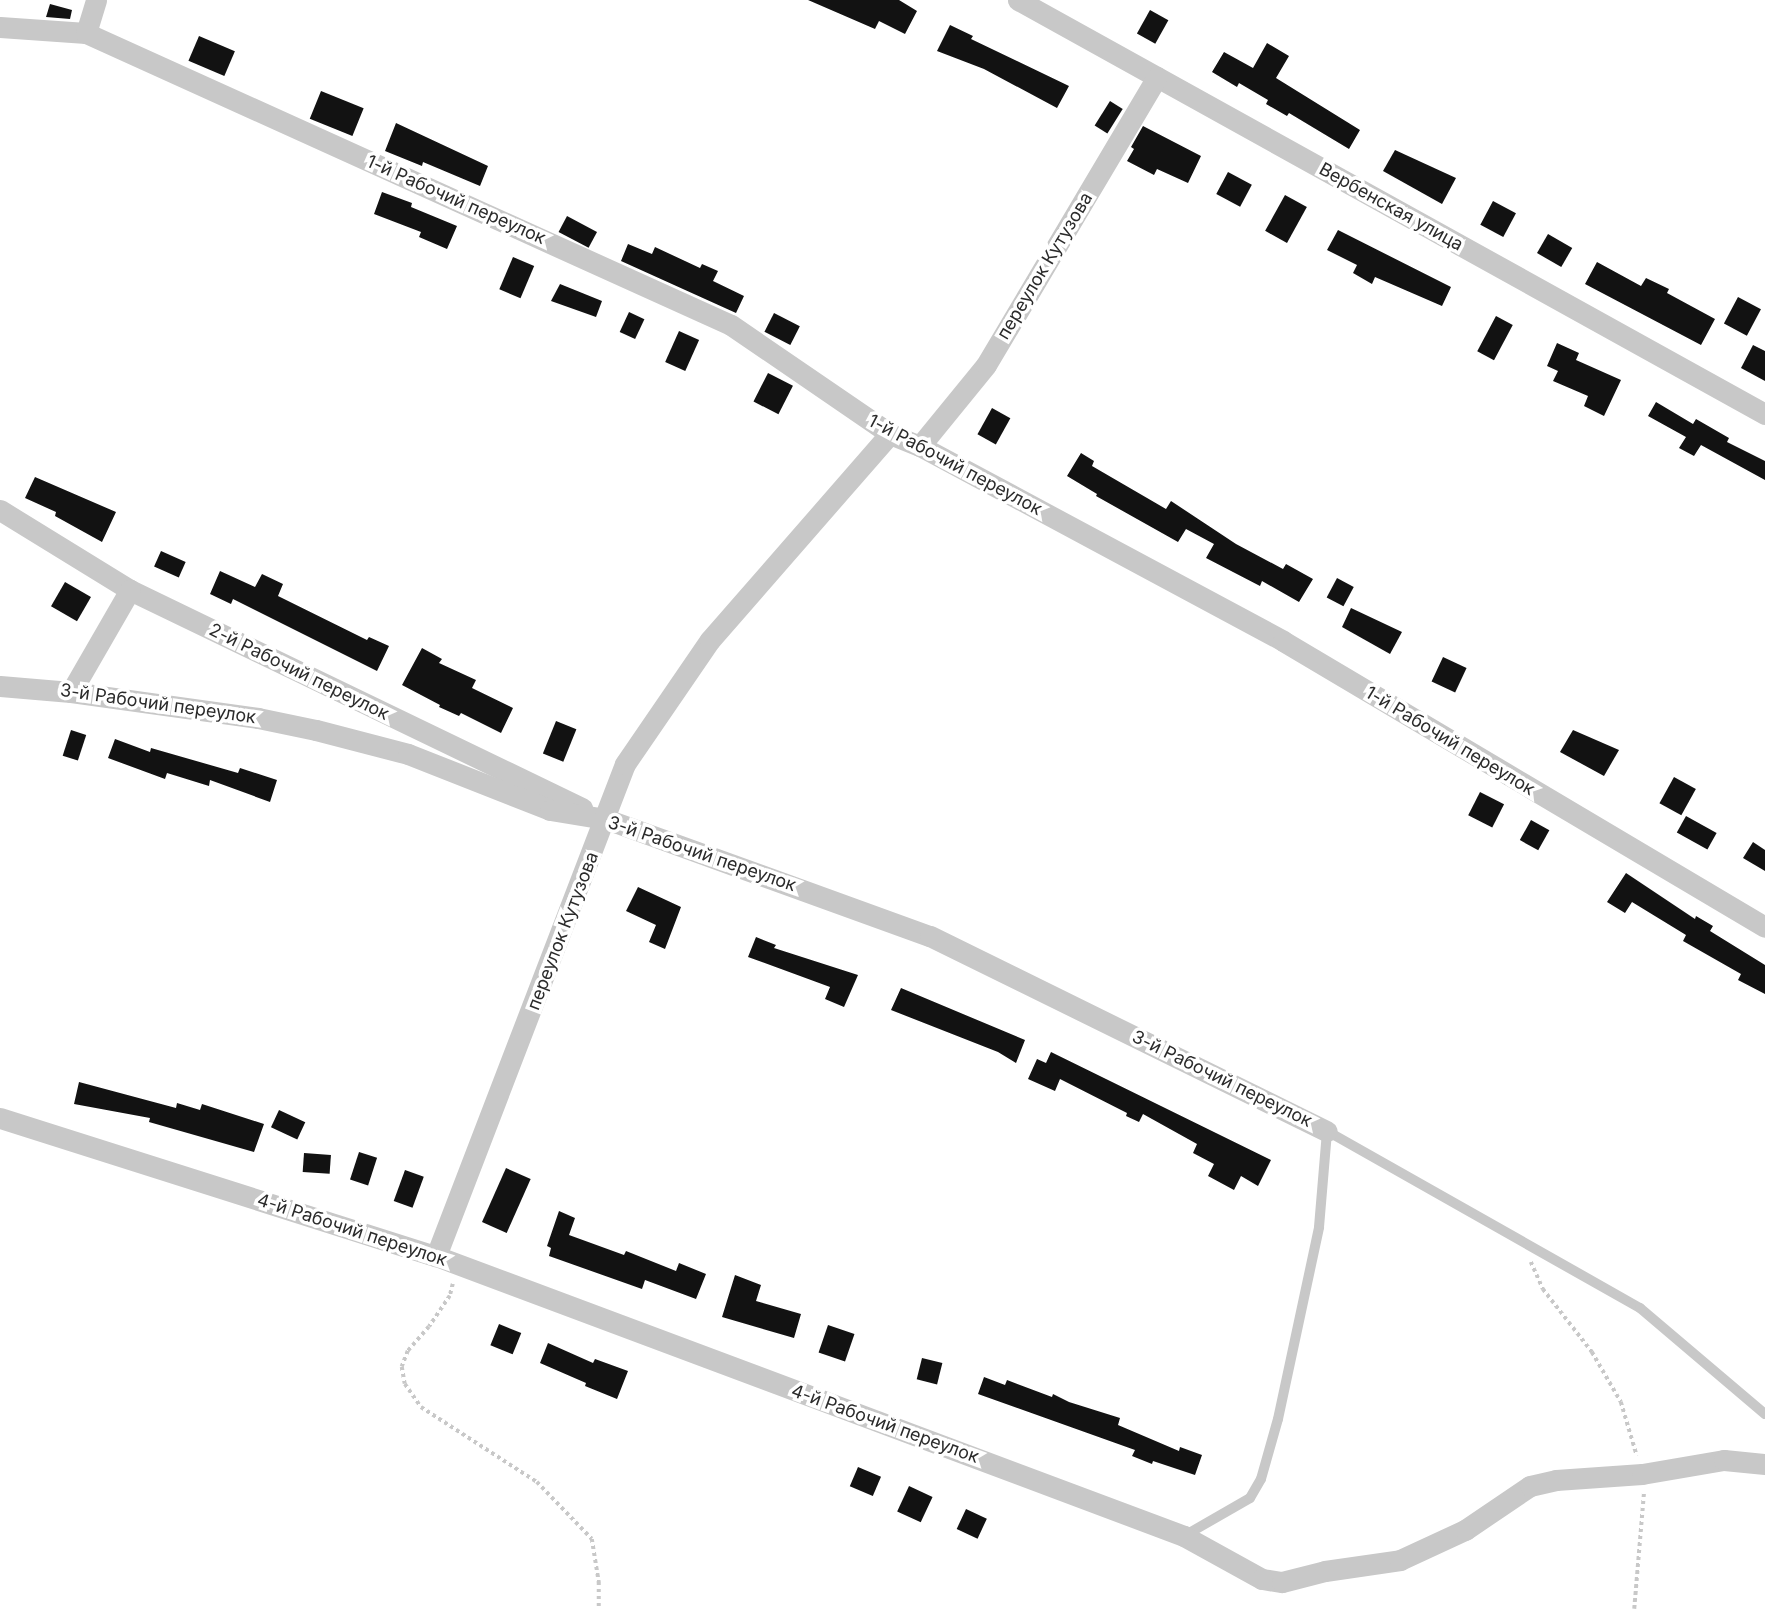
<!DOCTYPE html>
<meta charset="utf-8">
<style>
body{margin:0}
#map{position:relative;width:1765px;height:1609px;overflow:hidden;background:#fff;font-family:Inter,sans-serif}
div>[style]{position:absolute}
.building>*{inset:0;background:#121212;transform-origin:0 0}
.path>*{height:3.5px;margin-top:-1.75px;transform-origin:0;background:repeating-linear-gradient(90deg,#c8c8c8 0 3.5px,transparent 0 7px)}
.service>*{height:10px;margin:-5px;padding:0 5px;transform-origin:5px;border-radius:5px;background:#c8c8c8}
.minor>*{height:21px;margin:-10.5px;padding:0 10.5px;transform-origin:10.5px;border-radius:10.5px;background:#c8c8c8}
span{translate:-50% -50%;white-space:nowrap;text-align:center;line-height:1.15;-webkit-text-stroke:7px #fff;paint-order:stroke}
.street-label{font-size:18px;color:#2b2b2b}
</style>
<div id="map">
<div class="building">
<div style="clip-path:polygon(808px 0,899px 0,917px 11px,905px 34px,879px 21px,875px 29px)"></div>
<div style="clip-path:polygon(50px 4px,72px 10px,70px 19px,46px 17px)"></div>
<div style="left:1150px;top:10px;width:21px;height:27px;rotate:29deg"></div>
<div style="clip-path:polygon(950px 25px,973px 36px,971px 39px,1069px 86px,1057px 108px,984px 69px,937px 51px)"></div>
<div style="left:199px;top:36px;width:39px;height:27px;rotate:23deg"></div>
<div style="clip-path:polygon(1267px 43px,1289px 56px,1276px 78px,1360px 130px,1349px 149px,1289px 113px,1287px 116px,1266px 104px,1268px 100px,1239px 83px,1237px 87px,1212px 72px,1224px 52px,1253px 68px)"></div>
<div style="left:321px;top:91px;width:46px;height:30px;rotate:22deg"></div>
<div style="left:1110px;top:101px;width:15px;height:29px;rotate:32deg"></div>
<div style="clip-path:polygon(396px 123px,488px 166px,480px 186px,423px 162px,422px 166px,385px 151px)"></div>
<div style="clip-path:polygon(1143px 126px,1201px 156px,1188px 183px,1157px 169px,1154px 175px,1127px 161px,1134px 149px,1131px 147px)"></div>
<div style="clip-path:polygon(1395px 150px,1456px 178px,1442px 204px,1383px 171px)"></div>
<div style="left:1228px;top:172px;width:27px;height:25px;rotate:28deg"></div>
<div style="clip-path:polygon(382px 192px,412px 203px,411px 207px,457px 226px,447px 249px,419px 237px,421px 232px,374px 214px)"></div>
<div style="left:1285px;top:195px;width:25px;height:41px;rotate:29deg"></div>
<div style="left:1493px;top:201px;width:26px;height:27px;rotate:28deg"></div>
<div style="left:567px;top:216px;width:34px;height:18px;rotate:28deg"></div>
<div style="clip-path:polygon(1338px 230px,1451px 287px,1442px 306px,1375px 277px,1372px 284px,1353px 273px,1357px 265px,1327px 250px)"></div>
<div style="left:1548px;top:234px;width:28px;height:22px;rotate:30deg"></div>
<div style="clip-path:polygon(628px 244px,652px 254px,655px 247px,700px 268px,702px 264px,718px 271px,713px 281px,744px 296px,736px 313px,621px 261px)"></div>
<div style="left:513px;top:257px;width:23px;height:35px;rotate:23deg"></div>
<div style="clip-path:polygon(1597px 262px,1641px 286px,1646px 278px,1669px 289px,1667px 293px,1715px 319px,1701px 345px,1585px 284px)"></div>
<div style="clip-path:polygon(560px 284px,602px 301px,596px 317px,551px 301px)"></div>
<div style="left:1738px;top:297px;width:26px;height:30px;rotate:28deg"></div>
<div style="left:629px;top:312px;width:17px;height:22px;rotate:25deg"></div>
<div style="left:774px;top:313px;width:29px;height:21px;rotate:27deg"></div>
<div style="left:1496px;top:316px;width:19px;height:40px;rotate:28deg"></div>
<div style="left:679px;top:331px;width:22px;height:34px;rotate:24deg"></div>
<div style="clip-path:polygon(1557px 343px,1579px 353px,1576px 360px,1621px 380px,1604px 416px,1584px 406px,1588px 396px,1553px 381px,1558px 371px,1547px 366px)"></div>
<div style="clip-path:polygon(1753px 345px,1765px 351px,1765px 381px,1741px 368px)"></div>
<div style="left:768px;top:373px;width:28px;height:32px;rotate:27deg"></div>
<div style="clip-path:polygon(1656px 402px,1693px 424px,1696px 419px,1729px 438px,1727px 442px,1765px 461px,1765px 480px,1701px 445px,1694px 456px,1679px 448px,1686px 437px,1648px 416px)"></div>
<div style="left:992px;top:408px;width:21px;height:30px;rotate:29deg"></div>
<div style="clip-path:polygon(1081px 453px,1094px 461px,1092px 466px,1166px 509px,1171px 501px,1236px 544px,1283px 569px,1286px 564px,1313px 579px,1299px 602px,1262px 581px,1260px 586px,1206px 558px,1214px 544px,1186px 529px,1178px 542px,1096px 496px,1097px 494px,1067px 476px)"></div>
<div style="clip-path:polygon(35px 477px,116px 512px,102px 542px,55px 516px,56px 512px,25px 498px)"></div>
<div style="left:161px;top:551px;width:27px;height:17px;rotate:24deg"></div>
<div style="clip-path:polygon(220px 571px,255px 587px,262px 574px,283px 584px,278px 596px,367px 640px,369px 637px,389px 646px,377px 671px,233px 599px,231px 604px,210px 594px)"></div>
<div style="left:1337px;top:578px;width:19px;height:22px;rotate:28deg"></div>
<div style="left:65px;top:582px;width:30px;height:28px;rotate:30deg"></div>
<div style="clip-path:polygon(1351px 608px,1402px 632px,1390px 654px,1342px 627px)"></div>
<div style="clip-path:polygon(422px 648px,442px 659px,439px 663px,476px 680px,472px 688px,513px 708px,501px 733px,461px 713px,459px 716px,439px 707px,440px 705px,402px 685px)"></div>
<div style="left:1443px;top:657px;width:26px;height:27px;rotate:25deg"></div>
<div style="left:556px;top:721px;width:22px;height:35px;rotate:22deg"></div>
<div style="left:71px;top:730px;width:16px;height:27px;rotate:18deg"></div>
<div style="clip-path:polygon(1573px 730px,1619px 750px,1604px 776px,1560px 752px)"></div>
<div style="clip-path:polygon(115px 739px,150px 752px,151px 748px,238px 773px,240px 768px,277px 780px,270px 802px,210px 780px,209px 786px,167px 773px,165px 779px,108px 758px)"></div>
<div style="left:1674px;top:777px;width:25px;height:30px;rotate:29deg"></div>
<div style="left:1480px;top:792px;width:27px;height:26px;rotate:27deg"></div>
<div style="left:1686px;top:816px;width:35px;height:19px;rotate:29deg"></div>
<div style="left:1531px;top:820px;width:21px;height:23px;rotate:29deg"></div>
<div style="clip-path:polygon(1753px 842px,1765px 850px,1765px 871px,1743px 858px)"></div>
<div style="clip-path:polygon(1626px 873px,1695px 919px,1696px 916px,1713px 926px,1710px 931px,1765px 965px,1765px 994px,1738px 980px,1741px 974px,1683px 941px,1686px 935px,1632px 902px,1625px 913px,1607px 902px)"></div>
<div style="clip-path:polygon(638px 887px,681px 907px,665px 949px,649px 942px,656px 925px,626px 911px)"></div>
<div style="clip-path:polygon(756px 937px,776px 945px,774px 948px,858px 975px,844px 1007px,825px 999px,830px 987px,748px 957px)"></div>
<div style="clip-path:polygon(901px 988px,1025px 1040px,1016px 1063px,998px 1052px,891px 1010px)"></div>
<div style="clip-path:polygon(1051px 1052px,1271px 1160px,1258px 1186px,1241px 1176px,1234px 1190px,1208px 1176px,1214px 1164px,1193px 1153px,1197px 1144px,1143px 1114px,1139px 1122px,1126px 1116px,1127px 1113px,1060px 1079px,1055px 1091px,1028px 1079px,1037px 1059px,1046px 1063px)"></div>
<div style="clip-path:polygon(79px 1082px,176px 1108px,177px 1103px,200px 1110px,202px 1104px,264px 1124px,254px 1152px,149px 1122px,150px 1118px,74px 1104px)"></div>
<div style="left:279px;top:1110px;width:29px;height:19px;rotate:25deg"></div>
<div style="left:359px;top:1152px;width:19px;height:29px;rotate:18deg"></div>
<div style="left:304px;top:1153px;width:27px;height:19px;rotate:4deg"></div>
<div style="left:506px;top:1168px;width:27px;height:59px;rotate:24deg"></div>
<div style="left:405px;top:1170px;width:20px;height:33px;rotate:20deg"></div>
<div style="clip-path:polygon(559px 1211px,575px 1218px,569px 1235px,624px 1255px,626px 1251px,676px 1271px,679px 1263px,706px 1274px,696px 1299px,645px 1280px,642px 1289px,549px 1256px,551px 1248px,547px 1246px)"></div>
<div style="clip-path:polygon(735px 1275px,761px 1285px,756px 1301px,801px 1314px,794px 1338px,722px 1317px)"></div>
<div style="left:499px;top:1324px;width:24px;height:23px;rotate:22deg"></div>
<div style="left:828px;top:1325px;width:28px;height:29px;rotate:19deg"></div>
<div style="clip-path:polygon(548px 1343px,593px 1363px,595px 1359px,628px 1371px,617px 1399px,585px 1386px,586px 1383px,540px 1363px)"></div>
<div style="left:922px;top:1358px;width:21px;height:22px;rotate:14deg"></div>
<div style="clip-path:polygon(984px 1377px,1005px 1385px,1007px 1380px,1052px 1397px,1053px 1394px,1069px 1402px,1120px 1418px,1118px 1425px,1179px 1451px,1180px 1447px,1202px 1455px,1195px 1475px,1153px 1461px,1152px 1464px,1132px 1456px,1135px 1450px,978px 1394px)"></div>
<div style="left:858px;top:1467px;width:25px;height:21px;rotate:23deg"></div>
<div style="left:909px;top:1486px;width:26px;height:28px;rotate:25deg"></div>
<div style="left:966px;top:1509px;width:23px;height:22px;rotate:25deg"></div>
</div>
<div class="path">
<div style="left:1531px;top:1262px;width:30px;rotate:66deg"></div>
<div style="left:1543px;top:1289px;width:80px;rotate:52.1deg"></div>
<div style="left:1592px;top:1352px;width:58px;rotate:59.9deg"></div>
<div style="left:1621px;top:1402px;width:56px;rotate:73.5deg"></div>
<div style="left:453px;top:1284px;width:12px;rotate:104deg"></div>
<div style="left:450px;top:1296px;width:37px;rotate:124deg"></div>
<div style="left:429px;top:1327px;width:32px;rotate:131deg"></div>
<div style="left:408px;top:1351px;width:17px;rotate:111deg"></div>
<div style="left:402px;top:1367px;width:17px;rotate:80deg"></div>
<div style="left:405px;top:1384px;width:28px;rotate:55deg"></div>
<div style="left:421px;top:1407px;width:138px;rotate:32.9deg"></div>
<div style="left:537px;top:1482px;width:79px;rotate:46deg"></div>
<div style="left:592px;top:1539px;width:44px;rotate:80.8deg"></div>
<div style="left:599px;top:1582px;width:27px;rotate:90deg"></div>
<div style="left:1634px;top:1609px;width:118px;rotate:-85.2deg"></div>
</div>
<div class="service">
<div style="left:1184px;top:1536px;width:76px;rotate:-29.9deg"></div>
<div style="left:1250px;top:1498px;width:22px;rotate:-60deg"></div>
<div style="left:1261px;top:1479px;width:62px;rotate:-74.2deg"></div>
<div style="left:1278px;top:1419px;width:196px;rotate:-77.9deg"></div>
<div style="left:1319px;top:1227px;width:96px;rotate:-85.2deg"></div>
<div style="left:1327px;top:1131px;width:360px;rotate:29.5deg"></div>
<div style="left:1640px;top:1308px;width:164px;rotate:40.3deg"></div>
</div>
<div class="minor">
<div style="left:1018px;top:0;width:854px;rotate:29deg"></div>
<div style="left:0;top:27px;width:86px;rotate:4deg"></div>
<div style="left:86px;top:33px;width:708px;rotate:24.36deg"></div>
<div style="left:731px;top:325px;width:193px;rotate:34.4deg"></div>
<div style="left:890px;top:434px;width:32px;rotate:22deg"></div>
<div style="left:920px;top:446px;width:412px;rotate:28.2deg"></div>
<div style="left:1283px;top:641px;width:560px;rotate:30.68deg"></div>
<div style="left:86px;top:33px;width:34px;rotate:-73deg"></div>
<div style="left:920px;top:446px;width:104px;rotate:-50.8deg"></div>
<div style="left:986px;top:365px;width:335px;rotate:-59.3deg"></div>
<div style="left:0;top:510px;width:153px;rotate:31.6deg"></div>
<div style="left:130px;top:590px;width:502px;rotate:25.75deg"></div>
<div style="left:0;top:686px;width:71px;rotate:4.8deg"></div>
<div style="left:71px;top:692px;width:189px;rotate:7.9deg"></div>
<div style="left:258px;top:718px;width:59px;rotate:11.7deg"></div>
<div style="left:316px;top:730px;width:95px;rotate:14.6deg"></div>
<div style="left:408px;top:754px;width:153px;rotate:21.5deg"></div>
<div style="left:550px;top:810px;width:57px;rotate:9.1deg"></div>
<div style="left:606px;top:819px;width:344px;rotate:19.9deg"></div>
<div style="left:930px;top:936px;width:442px;rotate:26.2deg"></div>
<div style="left:71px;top:692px;width:118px;rotate:-60deg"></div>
<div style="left:0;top:1118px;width:457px;rotate:17.6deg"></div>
<div style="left:436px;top:1256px;width:799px;rotate:20.52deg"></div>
<div style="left:1184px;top:1536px;width:89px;rotate:28.9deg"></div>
<div style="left:1262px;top:1579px;width:20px;rotate:9deg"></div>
<div style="left:1282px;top:1582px;width:44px;rotate:-14.3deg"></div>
<div style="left:1325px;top:1571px;width:76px;rotate:-8.3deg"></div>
<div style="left:1400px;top:1560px;width:72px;rotate:-24.8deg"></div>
<div style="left:1465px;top:1530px;width:78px;rotate:-34.1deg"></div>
<div style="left:1530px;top:1486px;width:27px;rotate:-13deg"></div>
<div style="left:1556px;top:1480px;width:86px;rotate:-4deg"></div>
<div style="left:1642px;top:1474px;width:83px;rotate:-9.7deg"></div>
<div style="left:1724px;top:1460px;width:41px;rotate:5.6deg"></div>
<div style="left:436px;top:1256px;width:527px;rotate:-68.99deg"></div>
<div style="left:625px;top:764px;width:150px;rotate:-55.6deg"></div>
<div style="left:710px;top:640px;width:274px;rotate:-48.9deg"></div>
</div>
<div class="street-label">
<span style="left:456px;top:200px;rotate:24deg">1-й Рабочий переулок</span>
<span style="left:1391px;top:207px;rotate:29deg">Вербенская улица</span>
<span style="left:1045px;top:266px;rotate:-59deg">переулок Кутузова</span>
<span style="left:955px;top:465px;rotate:28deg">1-й Рабочий переулок</span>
<span style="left:299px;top:672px;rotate:26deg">2-й Рабочий переулок</span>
<span style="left:158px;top:704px;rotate:8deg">3-й Рабочий переулок</span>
<span style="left:1450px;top:741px;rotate:31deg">1-й Рабочий переулок</span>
<span style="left:702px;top:854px;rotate:19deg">3-й Рабочий переулок</span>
<span style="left:563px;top:931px;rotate:-69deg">переулок Кутузова</span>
<span style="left:1222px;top:1079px;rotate:26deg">3-й Рабочий переулок</span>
<span style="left:352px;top:1230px;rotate:18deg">4-й Рабочий переулок</span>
<span style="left:885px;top:1424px;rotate:20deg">4-й Рабочий переулок</span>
</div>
</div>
